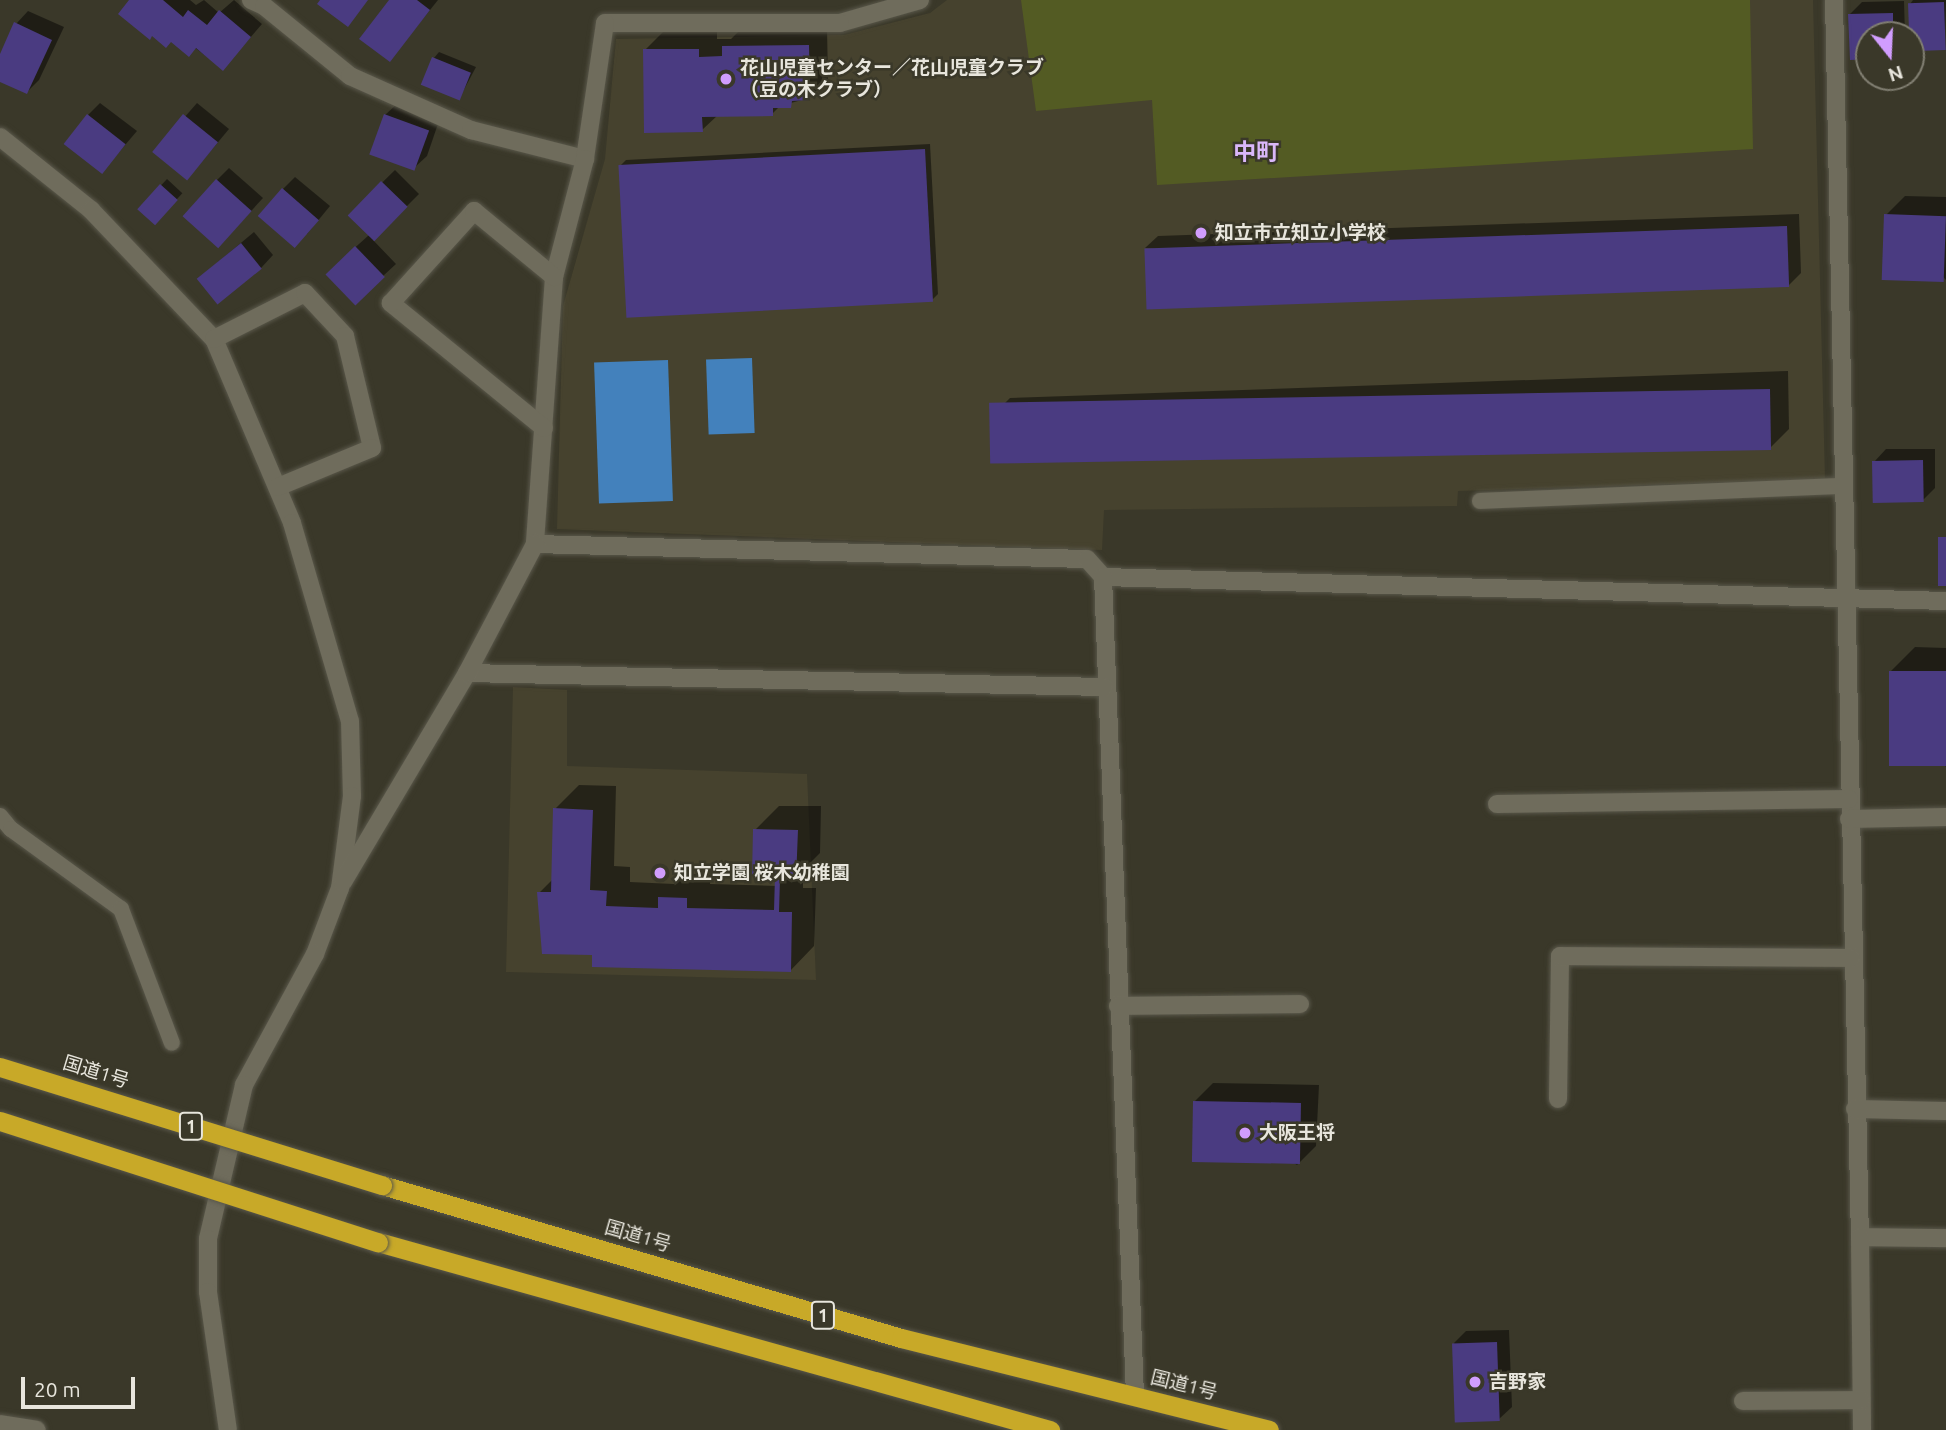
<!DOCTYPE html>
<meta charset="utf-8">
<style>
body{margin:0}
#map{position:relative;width:1946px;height:1430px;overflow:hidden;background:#3a3829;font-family:Ubuntu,"Noto Sans JP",sans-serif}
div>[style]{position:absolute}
.built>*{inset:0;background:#46422e}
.green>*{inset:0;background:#535b23}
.water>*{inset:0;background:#4381bc;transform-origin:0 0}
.shadow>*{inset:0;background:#0007;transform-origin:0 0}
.building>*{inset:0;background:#4a3b81;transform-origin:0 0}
.roads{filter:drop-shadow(0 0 2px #59574a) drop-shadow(0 0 2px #59574a)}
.service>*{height:16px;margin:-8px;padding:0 8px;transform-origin:8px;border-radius:8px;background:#6f6c5c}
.minor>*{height:18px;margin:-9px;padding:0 9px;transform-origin:9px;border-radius:9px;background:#6f6c5c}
.trunk>*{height:19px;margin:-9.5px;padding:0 9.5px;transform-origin:9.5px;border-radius:9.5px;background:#c8a928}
.bridges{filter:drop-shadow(0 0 2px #59574a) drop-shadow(0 0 2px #59574a)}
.trunk-bridge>*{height:19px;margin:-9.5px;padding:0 9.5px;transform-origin:9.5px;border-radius:9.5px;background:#c8a928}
.dots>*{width:19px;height:19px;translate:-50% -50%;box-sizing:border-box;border:4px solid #3a3829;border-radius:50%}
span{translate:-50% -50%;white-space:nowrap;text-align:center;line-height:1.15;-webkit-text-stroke:5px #3a3829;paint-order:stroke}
.shield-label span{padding:2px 5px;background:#3a3829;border:2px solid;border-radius:5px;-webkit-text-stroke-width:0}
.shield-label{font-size:18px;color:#e8e6dd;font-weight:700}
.poi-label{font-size:19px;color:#e8e6dd;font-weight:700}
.left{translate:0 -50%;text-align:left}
.street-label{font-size:19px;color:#e8e6dd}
.quarter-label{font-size:23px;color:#dab7fa;font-weight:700}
.north{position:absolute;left:1855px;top:21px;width:70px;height:70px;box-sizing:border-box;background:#3a3829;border:2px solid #807e71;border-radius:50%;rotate:162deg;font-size:19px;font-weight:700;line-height:28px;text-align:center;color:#e8e6dd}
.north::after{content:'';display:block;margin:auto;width:24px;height:32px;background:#d19dfe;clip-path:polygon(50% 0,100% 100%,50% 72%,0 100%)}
.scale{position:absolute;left:21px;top:1377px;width:114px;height:32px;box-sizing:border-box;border:4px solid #e8e6dd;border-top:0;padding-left:9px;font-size:21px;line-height:24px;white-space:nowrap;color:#e8e6dd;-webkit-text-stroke:5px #3a3829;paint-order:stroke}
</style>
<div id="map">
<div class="built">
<div style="clip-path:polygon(947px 0,1813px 0,1825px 479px,1458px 491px,1457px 506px,1104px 510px,1102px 550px,557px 529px,563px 306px,605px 159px,616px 39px,844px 35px,930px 13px)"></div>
<div style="clip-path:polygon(513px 687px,567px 690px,567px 766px,807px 774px,816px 980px,506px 972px)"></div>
</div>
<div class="green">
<div style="clip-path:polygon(1021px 0,1750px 0,1753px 149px,1157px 185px,1152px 100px,1036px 111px)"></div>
</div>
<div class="water">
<div style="left:752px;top:358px;width:75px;height:46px;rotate:88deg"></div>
<div style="left:668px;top:360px;width:141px;height:74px;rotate:88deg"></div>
</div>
<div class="shadow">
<div style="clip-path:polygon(132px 0,190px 0,196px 5px,204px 0,219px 13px,234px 0,262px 24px,223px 69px)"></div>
<div style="clip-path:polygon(391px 0,438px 0,390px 60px)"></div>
<div style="clip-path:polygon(1913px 0,1946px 0,1945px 49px,1910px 4px)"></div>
<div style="clip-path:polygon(1904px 1px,1905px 35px,1869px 35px,1869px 58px,1850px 14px,1862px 2px)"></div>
<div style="clip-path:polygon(28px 11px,64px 27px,39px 80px,27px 92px,0 80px,0 58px,16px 24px)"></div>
<div style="clip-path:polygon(827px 27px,828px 80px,809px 98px,780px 106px,772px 114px,718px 115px,702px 130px,645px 50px,663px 32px,717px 31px,717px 39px,731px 39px,742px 28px)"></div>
<div style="clip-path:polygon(439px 52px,476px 67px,459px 99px,434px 58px)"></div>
<div style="clip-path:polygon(100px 103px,137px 131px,103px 171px,88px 115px)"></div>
<div style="clip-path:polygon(197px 103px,229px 129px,199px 165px,155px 151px)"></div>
<div style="clip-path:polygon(398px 103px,440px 118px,427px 156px,414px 168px,385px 115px)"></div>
<div style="clip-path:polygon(930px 144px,938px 294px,932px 300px,620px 166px,626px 160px)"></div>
<div style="clip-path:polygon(229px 168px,263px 198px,231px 233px,217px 180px)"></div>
<div style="clip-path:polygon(395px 170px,419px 194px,373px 240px,396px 264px,383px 276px,339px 262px,369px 235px,349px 215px)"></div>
<div style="clip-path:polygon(295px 177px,330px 206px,307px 234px,283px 189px)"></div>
<div style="left:167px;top:179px;width:21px;height:40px;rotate:43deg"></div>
<div style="clip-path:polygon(1905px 196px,1946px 197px,1946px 280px,1886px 215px)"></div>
<div style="clip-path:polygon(1799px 214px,1801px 273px,1788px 286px,1145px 248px,1158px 236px)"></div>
<div style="clip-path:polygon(254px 232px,273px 255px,261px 268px,199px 278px)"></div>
<div style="clip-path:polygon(1788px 371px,1789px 429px,1770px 448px,991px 417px,1010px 398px)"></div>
<div style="clip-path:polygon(1886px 449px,1935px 449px,1935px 488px,1923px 500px,1874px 462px)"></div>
<div style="clip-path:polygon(1915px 647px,1946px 648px,1946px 767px,1891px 671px)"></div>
<div style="clip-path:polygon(579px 785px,616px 786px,614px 866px,630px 867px,630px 882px,674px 884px,684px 874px,711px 875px,710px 884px,777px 886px,777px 875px,755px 830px,779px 806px,821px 806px,820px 853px,803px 870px,803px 888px,816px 888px,814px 946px,790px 971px,594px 954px,539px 893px,553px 879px,555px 809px)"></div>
<div style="clip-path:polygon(1213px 1083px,1319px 1085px,1316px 1146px,1297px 1165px,1194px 1102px)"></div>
<div style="clip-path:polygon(1509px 1330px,1512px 1407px,1499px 1419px,1454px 1343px,1466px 1331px)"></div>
</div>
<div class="building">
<div style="clip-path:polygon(129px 0,163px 0,183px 17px,188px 10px,207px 25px,219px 10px,251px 37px,223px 71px,196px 48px,189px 57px,171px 42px,166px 48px,152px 36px,150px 40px,118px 14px)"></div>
<div style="clip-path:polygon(320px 0,368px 0,348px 27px,317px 4px)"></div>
<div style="clip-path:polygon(389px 0,417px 0,430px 10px,390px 62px,359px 39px)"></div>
<div style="left:1944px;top:2px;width:48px;height:36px;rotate:88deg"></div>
<div style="clip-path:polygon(1893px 13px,1893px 35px,1869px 35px,1869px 59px,1850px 60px,1848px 14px)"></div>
<div style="clip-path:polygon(14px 22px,52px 40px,27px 94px,0 82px,0 54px)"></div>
<div style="clip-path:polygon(809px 45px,810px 100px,792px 101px,791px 108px,773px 108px,773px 116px,702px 117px,703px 132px,644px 133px,643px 49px,699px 49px,699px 57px,722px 56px,722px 46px)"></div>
<div style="left:432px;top:57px;width:42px;height:30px;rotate:22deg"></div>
<div style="left:87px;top:114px;width:49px;height:38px;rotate:38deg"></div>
<div style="left:183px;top:114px;width:45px;height:49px;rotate:39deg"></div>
<div style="left:384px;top:114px;width:48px;height:43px;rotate:20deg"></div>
<div style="left:925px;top:149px;width:153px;height:307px;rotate:87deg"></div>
<div style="left:216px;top:179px;width:48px;height:50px;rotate:42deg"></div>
<div style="left:381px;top:181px;width:37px;height:48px;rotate:44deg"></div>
<div style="left:160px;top:184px;width:24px;height:34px;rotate:42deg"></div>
<div style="left:282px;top:188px;width:49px;height:37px;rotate:41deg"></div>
<div style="left:1884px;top:214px;width:62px;height:66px;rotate:2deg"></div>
<div style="left:1787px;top:226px;width:61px;height:643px;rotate:88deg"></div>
<div style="left:241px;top:243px;width:33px;height:57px;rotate:51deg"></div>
<div style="left:355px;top:246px;width:43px;height:41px;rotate:46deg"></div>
<div style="left:1770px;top:389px;width:61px;height:781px;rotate:89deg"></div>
<div style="left:1923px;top:460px;width:42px;height:51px;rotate:89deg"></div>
<div style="left:1938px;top:537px;width:8px;height:49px"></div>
<div style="left:1889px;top:671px;width:57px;height:95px"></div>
<div style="clip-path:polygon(553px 808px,593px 810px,590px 890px,607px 891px,606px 906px,658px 908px,658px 897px,687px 898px,687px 908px,774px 910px,775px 876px,752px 876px,753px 829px,798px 830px,796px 880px,780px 879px,779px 912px,792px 912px,791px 972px,592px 967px,592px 955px,542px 954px,537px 892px,551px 892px)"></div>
<div style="left:1193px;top:1101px;width:108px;height:61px;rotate:1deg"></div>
<div style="left:1497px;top:1342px;width:79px;height:45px;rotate:88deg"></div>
</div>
<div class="roads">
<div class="service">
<div style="left:1480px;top:501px;width:363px;rotate:-2.4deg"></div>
<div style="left:0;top:816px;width:17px;rotate:50deg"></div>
<div style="left:11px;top:829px;width:136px;rotate:36deg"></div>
<div style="left:121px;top:909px;width:143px;rotate:69.2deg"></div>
</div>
<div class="minor">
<div style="left:251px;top:0;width:14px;rotate:25deg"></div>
<div style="left:264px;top:6px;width:111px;rotate:39.1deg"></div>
<div style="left:350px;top:76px;width:133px;rotate:24.1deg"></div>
<div style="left:471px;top:130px;width:118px;rotate:14.3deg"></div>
<div style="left:920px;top:0;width:83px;rotate:164deg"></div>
<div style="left:840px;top:23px;width:235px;rotate:180deg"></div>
<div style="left:605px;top:23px;width:137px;rotate:98.4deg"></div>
<div style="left:585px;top:159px;width:122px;rotate:104.7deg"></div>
<div style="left:554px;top:277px;width:268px;rotate:94.1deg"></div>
<div style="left:535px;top:544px;width:552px;rotate:1.56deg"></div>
<div style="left:1087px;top:559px;width:24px;rotate:48deg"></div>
<div style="left:1103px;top:577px;width:843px;rotate:1.63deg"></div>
<div style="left:1834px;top:0;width:1237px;rotate:88.8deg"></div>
<div style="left:1860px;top:1237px;width:86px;rotate:0.7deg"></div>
<div style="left:0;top:137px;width:117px;rotate:38.7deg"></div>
<div style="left:91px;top:210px;width:178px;rotate:46.4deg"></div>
<div style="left:214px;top:339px;width:200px;rotate:67deg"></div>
<div style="left:292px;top:523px;width:206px;rotate:73.7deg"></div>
<div style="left:350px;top:721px;width:75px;rotate:88.5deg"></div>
<div style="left:352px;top:796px;width:93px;rotate:97.4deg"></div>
<div style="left:340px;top:888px;width:71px;rotate:110.7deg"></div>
<div style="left:315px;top:954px;width:149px;rotate:118.5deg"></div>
<div style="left:244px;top:1085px;width:158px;rotate:103.2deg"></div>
<div style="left:208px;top:1239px;width:53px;rotate:90deg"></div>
<div style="left:208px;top:1292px;width:139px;rotate:81.8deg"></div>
<div style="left:214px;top:339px;width:102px;rotate:-26.8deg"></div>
<div style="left:305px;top:293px;width:59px;rotate:47.1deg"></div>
<div style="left:345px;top:336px;width:115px;rotate:76.4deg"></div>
<div style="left:372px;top:448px;width:102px;rotate:157.5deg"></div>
<div style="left:544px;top:428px;width:198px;rotate:-140.8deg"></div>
<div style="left:391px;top:303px;width:124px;rotate:-47.9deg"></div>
<div style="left:474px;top:211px;width:104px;rotate:39.5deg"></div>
<div style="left:1103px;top:577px;width:820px;rotate:87.76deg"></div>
<div style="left:467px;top:673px;width:637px;rotate:1.26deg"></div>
<div style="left:1497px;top:804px;width:352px;rotate:-0.8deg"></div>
<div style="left:1849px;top:819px;width:97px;rotate:-1.2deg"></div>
<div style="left:343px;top:882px;width:243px;rotate:-59.3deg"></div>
<div style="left:467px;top:673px;width:146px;rotate:-62.2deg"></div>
<div style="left:1118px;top:1006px;width:182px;rotate:-0.6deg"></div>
<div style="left:1558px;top:1099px;width:143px;rotate:-89.2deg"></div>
<div style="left:1560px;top:956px;width:291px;rotate:0.4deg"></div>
<div style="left:1855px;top:1109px;width:91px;rotate:1.3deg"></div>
<div style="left:1860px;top:1237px;width:193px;rotate:89.4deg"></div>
<div style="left:1743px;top:1401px;width:118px;rotate:-0.5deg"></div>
<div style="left:0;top:1424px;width:37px;rotate:9deg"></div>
</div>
<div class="trunk">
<div style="left:382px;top:1185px;width:541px;rotate:16.43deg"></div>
<div style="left:901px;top:1338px;width:379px;rotate:14deg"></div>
<div style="left:378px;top:1242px;width:698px;rotate:15.63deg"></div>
</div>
</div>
<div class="bridges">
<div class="trunk-bridge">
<div style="left:0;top:1067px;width:400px;rotate:17.2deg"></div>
<div style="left:0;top:1121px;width:397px;rotate:17.8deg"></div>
</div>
</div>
<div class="dots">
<div style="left:726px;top:79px;background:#d19dfe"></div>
<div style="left:1201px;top:233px;background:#d19dfe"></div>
<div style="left:660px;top:873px;background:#d19dfe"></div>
<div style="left:1245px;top:1133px;background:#d19dfe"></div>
<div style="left:1475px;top:1382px;background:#d19dfe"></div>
</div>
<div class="shield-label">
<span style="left:191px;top:1126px">1</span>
<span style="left:823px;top:1315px">1</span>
</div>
<div class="poi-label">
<span class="left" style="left:740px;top:79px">花山児童センター／花山児童クラブ<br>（豆の木クラブ）</span>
<span class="left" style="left:1215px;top:233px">知立市立知立小学校</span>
<span class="left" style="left:674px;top:873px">知立学園 桜木幼稚園</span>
<span class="left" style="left:1259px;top:1133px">大阪王将</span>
<span class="left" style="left:1489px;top:1382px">吉野家</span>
</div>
<div class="street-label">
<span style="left:96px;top:1072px;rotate:17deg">国道1号</span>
<span style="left:638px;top:1236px;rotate:16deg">国道1号</span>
<span style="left:1184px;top:1385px;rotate:14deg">国道1号</span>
</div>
<div class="quarter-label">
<span style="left:1256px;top:152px">中町</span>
</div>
<div class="north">N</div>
<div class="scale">20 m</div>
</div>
